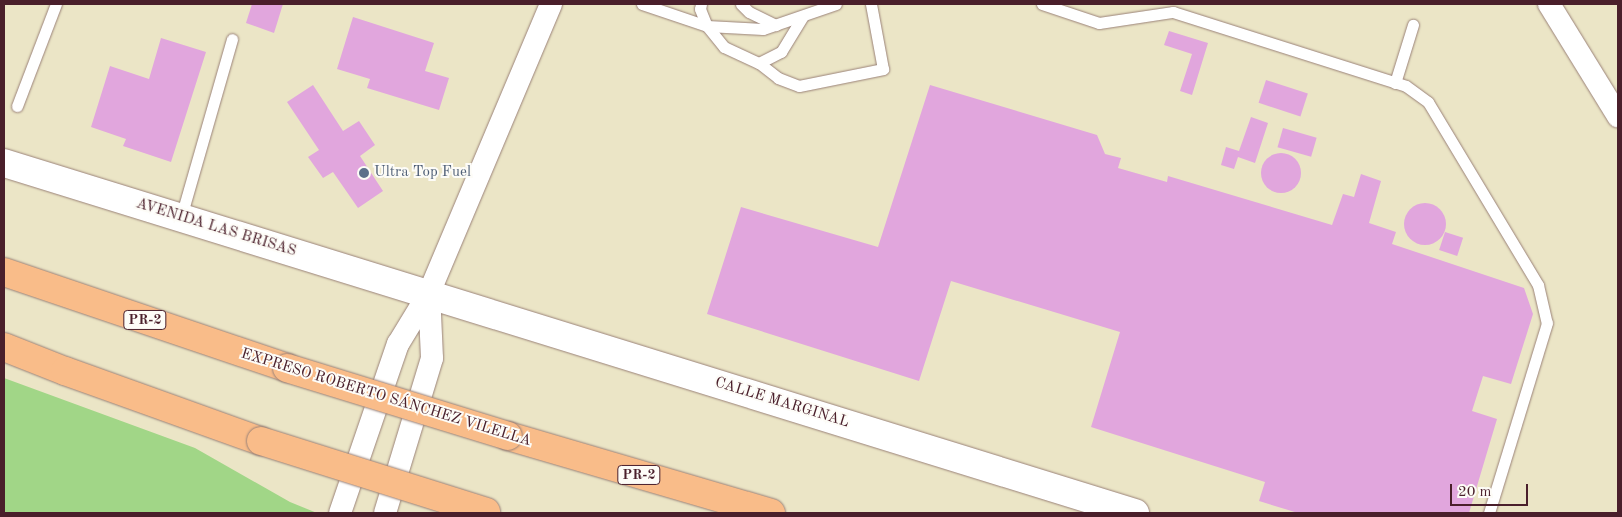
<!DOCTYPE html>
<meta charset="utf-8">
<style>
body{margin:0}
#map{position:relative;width:1622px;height:517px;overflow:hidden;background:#ebe5c6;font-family:"Old Standard TT",serif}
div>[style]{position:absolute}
.green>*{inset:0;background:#a1d687}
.building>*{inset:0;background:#e1a6dd;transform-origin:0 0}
.round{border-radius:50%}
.roads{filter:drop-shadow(0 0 1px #9a8278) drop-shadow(0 0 1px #9a8278)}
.service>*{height:11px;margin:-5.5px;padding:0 5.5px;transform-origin:5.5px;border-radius:5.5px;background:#fff}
.minor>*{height:22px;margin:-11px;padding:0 11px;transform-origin:11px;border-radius:11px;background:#fff}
.tertiary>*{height:28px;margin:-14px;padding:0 14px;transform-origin:14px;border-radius:14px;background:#fff}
.trunk>*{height:28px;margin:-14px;padding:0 14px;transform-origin:14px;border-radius:14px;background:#f9bc89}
.bridges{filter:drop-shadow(0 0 1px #9a8278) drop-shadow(0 0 1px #9a8278)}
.trunk-bridge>*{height:28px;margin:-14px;padding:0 14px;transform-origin:14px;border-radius:14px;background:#f9bc89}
.dots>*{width:14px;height:14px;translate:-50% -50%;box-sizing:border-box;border:2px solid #fdfcf7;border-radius:50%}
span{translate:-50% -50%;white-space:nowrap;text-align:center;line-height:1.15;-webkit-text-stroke:4px #fdfcf7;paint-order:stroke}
.shield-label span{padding:1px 4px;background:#fdfcf7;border:1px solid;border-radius:4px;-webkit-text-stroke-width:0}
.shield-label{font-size:14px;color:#4a1f2b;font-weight:700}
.service-label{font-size:15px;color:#4e5e75}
.left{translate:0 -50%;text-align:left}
.street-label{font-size:15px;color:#4a1f2b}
.frame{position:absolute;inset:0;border:5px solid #4a1f2b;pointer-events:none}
.scale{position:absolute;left:1450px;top:484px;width:78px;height:22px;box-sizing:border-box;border:2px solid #4a1f2b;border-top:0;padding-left:6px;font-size:15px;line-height:18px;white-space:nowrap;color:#4a1f2b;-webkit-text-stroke:4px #fdfcf7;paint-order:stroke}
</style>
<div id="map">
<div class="green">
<div style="clip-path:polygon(4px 378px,195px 448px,290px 502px,317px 513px,4px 513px)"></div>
</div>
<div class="building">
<div style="clip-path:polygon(252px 4px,283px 4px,274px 33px,246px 23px)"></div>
<div style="clip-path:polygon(353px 17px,434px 43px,425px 71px,449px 78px,439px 110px,367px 88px,370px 79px,337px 69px)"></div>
<div style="clip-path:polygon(1169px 31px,1208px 43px,1192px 95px,1180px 91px,1192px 54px,1164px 45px)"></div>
<div style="clip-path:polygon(161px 38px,206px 52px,171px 162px,123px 146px,126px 139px,91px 127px,110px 66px,149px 79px)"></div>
<div style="left:1266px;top:80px;width:44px;height:24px;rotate:18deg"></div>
<div style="clip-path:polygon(313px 85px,343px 131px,359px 121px,375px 145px,360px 156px,383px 191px,358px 208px,333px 172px,323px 178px,308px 157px,319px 150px,287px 102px)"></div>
<div style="clip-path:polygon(930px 85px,1097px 135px,1105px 154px,1121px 158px,1118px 168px,1167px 182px,1168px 176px,1332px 225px,1343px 194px,1354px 197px,1361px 174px,1381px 181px,1369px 223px,1396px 232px,1392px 244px,1524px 288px,1533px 314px,1511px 384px,1483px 376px,1472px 411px,1497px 419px,1469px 513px,1298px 513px,1259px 501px,1265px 482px,1091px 427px,1120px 332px,951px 281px,919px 381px,707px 314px,741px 207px,878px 247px)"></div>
<div style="clip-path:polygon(1251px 117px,1268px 123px,1255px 163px,1238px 157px,1234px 169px,1221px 165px,1226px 147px,1239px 151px)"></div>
<div style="left:1283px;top:128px;width:35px;height:20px;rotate:16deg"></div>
<div class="round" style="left:1261px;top:153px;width:40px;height:40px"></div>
<div class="round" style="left:1404px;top:203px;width:42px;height:42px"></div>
<div style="left:1445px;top:232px;width:19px;height:19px;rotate:18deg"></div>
</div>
<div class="roads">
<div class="service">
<div style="left:642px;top:4px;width:69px;rotate:18.7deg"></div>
<div style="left:707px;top:26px;width:27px;rotate:51deg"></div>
<div style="left:724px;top:47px;width:38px;rotate:25deg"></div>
<div style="left:759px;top:63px;width:24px;rotate:38deg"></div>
<div style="left:778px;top:78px;width:22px;rotate:21deg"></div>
<div style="left:799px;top:86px;width:86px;rotate:-11.4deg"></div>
<div style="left:883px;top:69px;width:66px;rotate:-100.5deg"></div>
<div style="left:701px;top:4px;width:5px;rotate:101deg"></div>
<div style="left:700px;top:9px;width:18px;rotate:68deg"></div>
<div style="left:707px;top:26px;width:56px;rotate:3.1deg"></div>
<div style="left:763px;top:29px;width:77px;rotate:-18.9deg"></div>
<div style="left:741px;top:4px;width:11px;rotate:45deg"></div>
<div style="left:749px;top:12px;width:30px;rotate:26deg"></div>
<div style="left:1042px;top:4px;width:60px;rotate:18.4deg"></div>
<div style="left:1099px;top:23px;width:75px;rotate:-8.5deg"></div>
<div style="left:1173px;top:12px;width:244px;rotate:17.6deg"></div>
<div style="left:1406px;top:86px;width:27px;rotate:36deg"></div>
<div style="left:1428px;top:102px;width:214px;rotate:59deg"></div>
<div style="left:1538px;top:285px;width:39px;rotate:77deg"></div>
<div style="left:1547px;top:323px;width:199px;rotate:107deg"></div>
<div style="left:759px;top:63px;width:25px;rotate:-27deg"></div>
<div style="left:781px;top:52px;width:42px;rotate:-58.6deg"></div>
<div style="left:1395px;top:83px;width:61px;rotate:-72.8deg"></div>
<div style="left:17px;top:106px;width:109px;rotate:-69.1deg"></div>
<div style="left:181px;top:217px;width:185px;rotate:-74deg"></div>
</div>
<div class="minor">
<div style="left:1549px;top:4px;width:132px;rotate:58.4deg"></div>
<div style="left:340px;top:513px;width:179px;rotate:-71.1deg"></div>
<div style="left:398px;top:344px;width:60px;rotate:-58.7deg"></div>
<div style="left:429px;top:293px;width:314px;rotate:-67.1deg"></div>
<div style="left:385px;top:513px;width:162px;rotate:-73.1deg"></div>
<div style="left:432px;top:358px;width:65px;rotate:-92.6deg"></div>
</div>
<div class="tertiary">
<div style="left:4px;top:163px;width:1184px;rotate:17.2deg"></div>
</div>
<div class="trunk">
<div style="left:4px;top:272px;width:299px;rotate:18.7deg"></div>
<div style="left:4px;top:347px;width:66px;rotate:21.5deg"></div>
<div style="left:65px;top:371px;width:208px;rotate:19.7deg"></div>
<div style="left:508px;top:436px;width:274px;rotate:16.3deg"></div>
</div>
</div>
<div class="bridges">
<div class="trunk-bridge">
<div style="left:287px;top:368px;width:231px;rotate:17.1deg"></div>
<div style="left:261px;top:441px;width:236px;rotate:17.5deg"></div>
</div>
</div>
<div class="dots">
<div style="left:364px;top:173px;background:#5c6f8a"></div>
</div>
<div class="shield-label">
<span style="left:145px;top:320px">PR-2</span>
<span style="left:639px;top:475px">PR-2</span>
</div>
<div class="service-label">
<span class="left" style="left:374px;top:173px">Ultra Top Fuel</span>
</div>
<div class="street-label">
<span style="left:216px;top:228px;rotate:17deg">AVENIDA LAS BRISAS</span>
<span style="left:386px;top:398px;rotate:17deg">EXPRESO ROBERTO SÁNCHEZ VILELLA</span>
<span style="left:782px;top:403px;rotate:17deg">CALLE MARGINAL</span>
</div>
<div class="frame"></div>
<div class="scale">20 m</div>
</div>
